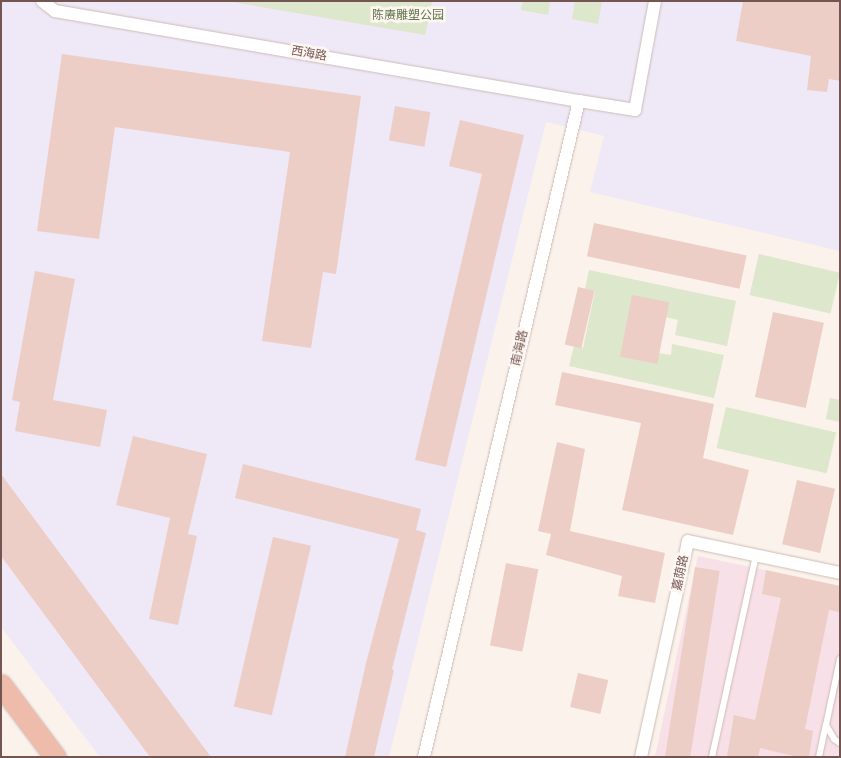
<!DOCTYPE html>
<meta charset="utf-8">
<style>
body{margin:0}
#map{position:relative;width:841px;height:758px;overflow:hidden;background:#faf2eb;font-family:Rubik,"Noto Sans SC",sans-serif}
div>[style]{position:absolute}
.education>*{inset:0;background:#eee8f7}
.medical>*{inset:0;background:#f7e0e7}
.green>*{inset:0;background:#dce7cb;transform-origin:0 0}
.building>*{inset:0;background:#edcec6;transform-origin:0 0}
.roads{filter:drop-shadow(0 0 1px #cebbb5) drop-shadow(0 0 1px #cebbb5)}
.service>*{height:6px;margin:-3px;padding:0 3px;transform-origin:3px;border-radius:3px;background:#fff}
.minor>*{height:12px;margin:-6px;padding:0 6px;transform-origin:6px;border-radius:6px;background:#fff}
.trunk>*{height:21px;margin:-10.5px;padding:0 10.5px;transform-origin:10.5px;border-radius:10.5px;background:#efbcab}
span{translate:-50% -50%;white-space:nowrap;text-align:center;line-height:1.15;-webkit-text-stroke:5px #fdf6f2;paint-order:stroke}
.park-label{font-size:12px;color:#60774b}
.street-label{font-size:12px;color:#735651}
.frame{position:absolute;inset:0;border:2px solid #735651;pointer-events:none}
</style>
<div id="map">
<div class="education">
<div style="clip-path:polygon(1px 1px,840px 1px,840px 251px,590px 192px,604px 136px,546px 122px,389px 757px,100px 757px,1px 627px)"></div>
</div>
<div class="medical">
<div style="clip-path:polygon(698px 556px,840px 586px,840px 757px,655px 757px)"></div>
</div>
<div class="green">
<div style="clip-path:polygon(227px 1px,432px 1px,425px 35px)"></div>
<div style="clip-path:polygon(523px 1px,550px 1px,548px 15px,521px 10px)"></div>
<div style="clip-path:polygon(575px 1px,602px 1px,598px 24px,572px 19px)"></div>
<div style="left:759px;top:254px;width:83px;height:42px;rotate:13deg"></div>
<div style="clip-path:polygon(589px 270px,736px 301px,727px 346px,675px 335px,678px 320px,666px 317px,657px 353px,671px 355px,672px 344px,724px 355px,714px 398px,569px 366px,574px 346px,583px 348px,595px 291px,585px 289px)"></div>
<div style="clip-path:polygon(830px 398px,840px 400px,840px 422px,826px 419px)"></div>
<div style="left:726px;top:407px;width:113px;height:42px;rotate:13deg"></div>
</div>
<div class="building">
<div style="clip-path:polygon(743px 1px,840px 1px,840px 81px,829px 79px,827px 92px,807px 90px,811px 56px,736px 41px)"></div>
<div style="clip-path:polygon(62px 54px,361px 96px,336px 274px,323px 272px,311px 348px,262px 341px,290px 152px,115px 127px,99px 239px,37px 231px)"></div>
<div style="left:395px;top:106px;width:36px;height:35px;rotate:10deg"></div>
<div style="clip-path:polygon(460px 120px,524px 135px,446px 467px,415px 460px,482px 174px,449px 166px)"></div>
<div style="left:594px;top:223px;width:156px;height:34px;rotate:12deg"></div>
<div style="clip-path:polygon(35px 271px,75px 279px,53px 400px,107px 410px,100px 447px,15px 431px,20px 402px,12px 400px)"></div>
<div style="left:578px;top:287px;width:17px;height:59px;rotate:13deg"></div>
<div style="left:632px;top:295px;width:38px;height:63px;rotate:11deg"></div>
<div style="left:773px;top:312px;width:52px;height:87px;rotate:12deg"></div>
<div style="clip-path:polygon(562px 372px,714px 404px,703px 458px,749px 470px,733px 535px,622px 510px,641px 423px,555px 405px)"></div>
<div style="clip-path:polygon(133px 436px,207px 454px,188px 534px,197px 536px,178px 625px,149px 619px,170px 518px,116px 505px)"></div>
<div style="clip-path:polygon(557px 442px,585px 449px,570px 531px,665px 553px,655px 603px,618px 596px,622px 576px,546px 555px,551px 534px,538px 531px)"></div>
<div style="clip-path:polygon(243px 464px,421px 509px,416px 530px,426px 533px,392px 669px,394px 670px,374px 757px,345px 757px,366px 663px,399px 539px,235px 498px)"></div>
<div style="clip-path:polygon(1px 474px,211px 757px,150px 757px,1px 556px)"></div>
<div style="left:797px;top:480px;width:39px;height:66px;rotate:13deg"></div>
<div style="left:273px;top:537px;width:39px;height:174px;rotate:13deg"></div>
<div style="left:506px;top:563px;width:33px;height:84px;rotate:11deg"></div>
<div style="left:695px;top:567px;width:25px;height:194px;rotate:9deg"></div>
<div style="clip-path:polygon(766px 570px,840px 586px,840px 612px,829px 610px,805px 729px,813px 731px,809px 757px,798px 757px,760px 748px,758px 757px,727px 757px,734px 715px,755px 720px,781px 598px,762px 594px)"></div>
<div style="left:578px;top:673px;width:31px;height:35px;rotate:13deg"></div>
</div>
<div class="roads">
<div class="service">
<div style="left:840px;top:659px;width:67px;rotate:102deg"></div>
<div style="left:826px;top:725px;width:16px;rotate:60deg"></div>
<div style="left:834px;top:739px;width:7px;rotate:34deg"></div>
<div style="left:712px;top:757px;width:207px;rotate:-77.7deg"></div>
<div style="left:819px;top:757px;width:33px;rotate:-78deg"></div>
</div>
<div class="minor">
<div style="left:42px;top:1px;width:16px;rotate:38deg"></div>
<div style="left:55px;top:11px;width:532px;rotate:9.75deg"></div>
<div style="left:424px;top:757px;width:674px;rotate:-76.71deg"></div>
<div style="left:579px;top:101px;width:57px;rotate:9.1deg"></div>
<div style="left:635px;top:110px;width:111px;rotate:-79.6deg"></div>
<div style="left:641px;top:757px;width:221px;rotate:-77.7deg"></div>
<div style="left:688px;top:541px;width:155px;rotate:11.9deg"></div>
</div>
<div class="trunk">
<div style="left:1px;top:685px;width:90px;rotate:53.1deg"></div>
</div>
</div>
<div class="park-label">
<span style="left:408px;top:16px">陈赓雕塑公园</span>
</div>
<div class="street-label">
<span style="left:309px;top:54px;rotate:10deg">西海路</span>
<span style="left:520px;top:348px;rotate:-77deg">南海路</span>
<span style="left:681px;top:573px;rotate:-78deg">嘉荫路</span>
</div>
<div class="frame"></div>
</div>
